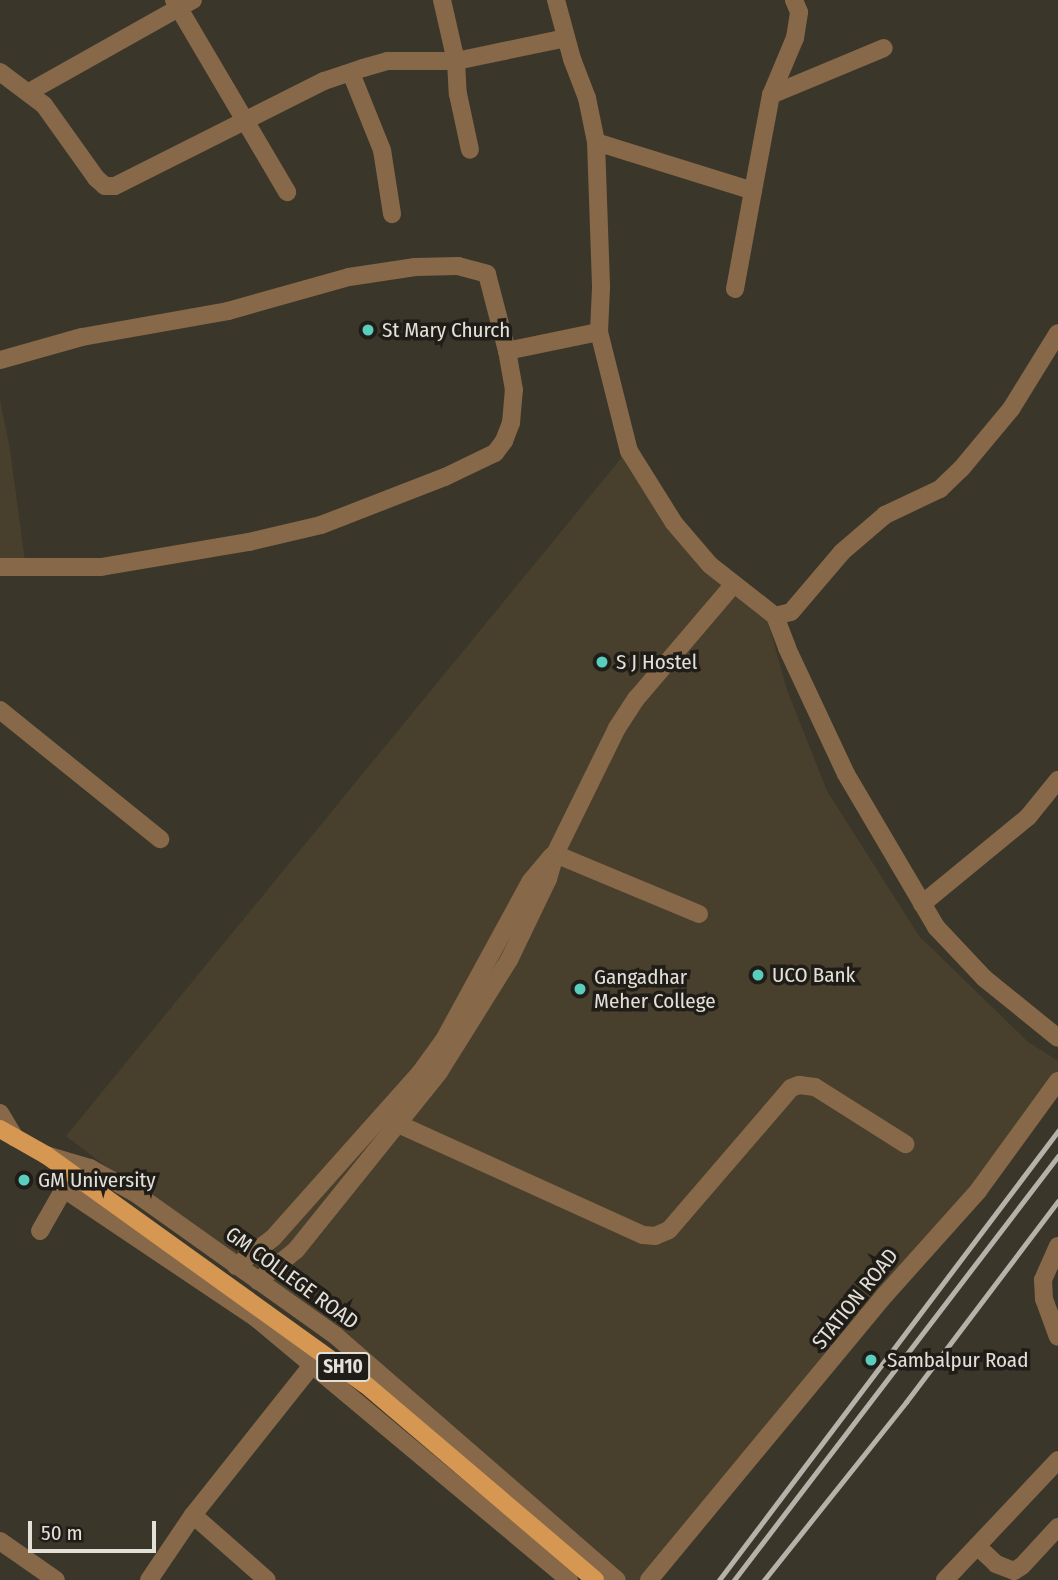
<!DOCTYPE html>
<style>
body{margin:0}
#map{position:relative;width:1058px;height:1580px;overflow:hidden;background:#3b362a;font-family:"Fira Sans Condensed",sans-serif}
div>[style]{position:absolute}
.built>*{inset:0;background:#48402d}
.minor>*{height:18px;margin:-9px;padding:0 9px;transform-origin:9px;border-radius:9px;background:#876848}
.major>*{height:18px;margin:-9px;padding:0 9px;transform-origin:9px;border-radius:9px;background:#d59751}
.rail>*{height:5px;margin:-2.5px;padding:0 2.5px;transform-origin:2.5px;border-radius:2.5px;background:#b5b2a9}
.dots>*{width:19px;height:19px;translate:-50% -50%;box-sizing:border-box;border:4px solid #201d18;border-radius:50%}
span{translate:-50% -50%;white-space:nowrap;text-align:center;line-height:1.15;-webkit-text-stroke:7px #201d18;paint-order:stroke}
.shield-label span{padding:2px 5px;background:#201d18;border:2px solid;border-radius:5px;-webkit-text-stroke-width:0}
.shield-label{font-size:19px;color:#e3e0d8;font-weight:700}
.poi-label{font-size:21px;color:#e3e0d8}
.left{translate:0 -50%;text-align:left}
.street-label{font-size:21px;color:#e3e0d8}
.scale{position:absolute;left:28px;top:1521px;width:128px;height:32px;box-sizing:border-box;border:4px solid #e3e0d8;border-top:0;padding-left:9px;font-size:21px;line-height:24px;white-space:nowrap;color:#e3e0d8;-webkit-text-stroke:5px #201d18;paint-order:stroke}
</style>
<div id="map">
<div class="built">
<div style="clip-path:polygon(0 400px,10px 450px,25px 561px,0 561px)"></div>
<div style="clip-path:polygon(623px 456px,713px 578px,768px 622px,787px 690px,827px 791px,919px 936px,1028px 1042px,1058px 1061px,1058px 1072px,974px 1182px,852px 1320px,639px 1580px,626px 1580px,618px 1569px,471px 1444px,66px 1136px)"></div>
</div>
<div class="minor">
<div style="left:174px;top:0;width:223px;rotate:59.5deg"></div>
<div style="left:442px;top:0;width:63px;rotate:77.1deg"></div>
<div style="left:456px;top:61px;width:33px;rotate:87deg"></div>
<div style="left:458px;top:94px;width:57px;rotate:77.9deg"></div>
<div style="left:556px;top:0;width:61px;rotate:74.8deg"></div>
<div style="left:572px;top:59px;width:42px;rotate:69deg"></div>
<div style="left:587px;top:98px;width:45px;rotate:78.4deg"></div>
<div style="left:596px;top:142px;width:146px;rotate:88deg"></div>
<div style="left:601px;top:288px;width:44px;rotate:92.6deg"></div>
<div style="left:599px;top:332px;width:123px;rotate:75.9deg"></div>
<div style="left:629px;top:451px;width:85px;rotate:58deg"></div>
<div style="left:674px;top:523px;width:55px;rotate:49.4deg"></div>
<div style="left:710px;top:565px;width:83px;rotate:38.1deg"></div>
<div style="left:775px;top:616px;width:34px;rotate:69deg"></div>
<div style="left:787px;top:648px;width:139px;rotate:64.9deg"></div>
<div style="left:846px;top:774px;width:178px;rotate:59.5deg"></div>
<div style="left:936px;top:927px;width:70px;rotate:46.7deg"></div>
<div style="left:984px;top:978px;width:95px;rotate:39deg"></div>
<div style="left:0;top:72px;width:55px;rotate:36.9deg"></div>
<div style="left:44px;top:105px;width:90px;rotate:54.5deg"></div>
<div style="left:96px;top:178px;width:12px;rotate:42deg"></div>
<div style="left:105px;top:186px;width:10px"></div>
<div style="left:115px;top:186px;width:234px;rotate:-26.7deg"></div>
<div style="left:324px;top:81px;width:41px;rotate:-18.4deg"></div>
<div style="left:363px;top:68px;width:25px;rotate:-16deg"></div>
<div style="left:387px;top:61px;width:69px"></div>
<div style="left:456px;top:61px;width:112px;rotate:-11.8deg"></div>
<div style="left:351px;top:73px;width:83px;rotate:68.1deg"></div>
<div style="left:382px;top:150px;width:65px;rotate:81.1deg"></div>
<div style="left:29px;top:92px;width:188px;rotate:-29.3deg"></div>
<div style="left:771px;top:95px;width:122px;rotate:-22.6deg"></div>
<div style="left:596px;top:142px;width:164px;rotate:17.3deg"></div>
<div style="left:753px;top:191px;width:98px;rotate:-79.4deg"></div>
<div style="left:771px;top:95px;width:62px;rotate:-67.2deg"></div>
<div style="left:795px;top:38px;width:26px;rotate:-81deg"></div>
<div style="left:799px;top:12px;width:13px;rotate:-113deg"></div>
<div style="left:735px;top:289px;width:100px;rotate:-79.6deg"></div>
<div style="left:0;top:360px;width:85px;rotate:-15.7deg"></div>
<div style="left:82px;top:337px;width:148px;rotate:-10.1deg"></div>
<div style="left:228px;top:311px;width:126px;rotate:-15.7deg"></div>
<div style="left:349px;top:277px;width:67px;rotate:-8.6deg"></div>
<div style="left:415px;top:267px;width:43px;rotate:-1.3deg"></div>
<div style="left:458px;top:266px;width:30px;rotate:15deg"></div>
<div style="left:487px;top:274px;width:80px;rotate:75.4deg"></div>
<div style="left:0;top:567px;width:101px"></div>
<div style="left:101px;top:567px;width:150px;rotate:-9.6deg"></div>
<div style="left:249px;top:542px;width:74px;rotate:-13.3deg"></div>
<div style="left:321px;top:525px;width:133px;rotate:-21.2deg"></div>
<div style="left:445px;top:477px;width:55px;rotate:-25.6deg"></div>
<div style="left:495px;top:453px;width:15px;rotate:-53deg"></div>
<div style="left:504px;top:441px;width:19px;rotate:-69deg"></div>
<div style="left:511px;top:423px;width:33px;rotate:-85deg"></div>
<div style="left:514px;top:390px;width:40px;rotate:-100deg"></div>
<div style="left:507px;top:351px;width:94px;rotate:-11.7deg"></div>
<div style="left:775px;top:616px;width:16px;rotate:-14deg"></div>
<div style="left:791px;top:612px;width:79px;rotate:-49.6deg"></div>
<div style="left:842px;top:552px;width:57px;rotate:-40.7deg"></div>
<div style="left:885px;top:515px;width:61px;rotate:-25.3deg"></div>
<div style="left:940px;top:489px;width:29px;rotate:-44deg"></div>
<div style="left:961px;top:469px;width:78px;rotate:-50.2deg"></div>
<div style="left:1011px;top:409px;width:89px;rotate:-58.3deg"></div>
<div style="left:0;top:710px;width:206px;rotate:38.9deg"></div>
<div style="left:555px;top:854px;width:156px;rotate:22.6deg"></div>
<div style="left:922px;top:904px;width:137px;rotate:-39.4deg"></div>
<div style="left:1028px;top:817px;width:48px;rotate:-51deg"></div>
<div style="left:0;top:1113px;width:29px;rotate:59deg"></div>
<div style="left:396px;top:1123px;width:271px;rotate:24.4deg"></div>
<div style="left:643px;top:1235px;width:12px;rotate:5deg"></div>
<div style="left:655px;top:1236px;width:15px;rotate:-23deg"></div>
<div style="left:669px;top:1230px;width:187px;rotate:-49.3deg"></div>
<div style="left:791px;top:1088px;width:9px;rotate:-21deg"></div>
<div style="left:799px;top:1085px;width:16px;rotate:7deg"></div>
<div style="left:815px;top:1087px;width:107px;rotate:32.3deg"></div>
<div style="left:49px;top:1156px;width:43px;rotate:16.3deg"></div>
<div style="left:90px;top:1168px;width:51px;rotate:29.1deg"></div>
<div style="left:135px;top:1193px;width:247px;rotate:35.4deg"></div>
<div style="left:336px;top:1336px;width:372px;rotate:41deg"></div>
<div style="left:66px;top:1170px;width:19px;rotate:96deg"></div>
<div style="left:64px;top:1189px;width:231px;rotate:33.9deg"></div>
<div style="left:256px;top:1318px;width:408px;rotate:39.9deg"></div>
<div style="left:40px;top:1231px;width:48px;rotate:-60.3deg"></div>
<div style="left:1058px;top:1246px;width:37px;rotate:114deg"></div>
<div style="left:1043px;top:1280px;width:19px;rotate:87deg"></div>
<div style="left:1044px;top:1299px;width:40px;rotate:69.8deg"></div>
<div style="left:236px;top:1266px;width:46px;rotate:-37.1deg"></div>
<div style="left:273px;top:1238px;width:221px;rotate:-48.3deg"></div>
<div style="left:420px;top:1073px;width:41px;rotate:-54deg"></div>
<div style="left:444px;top:1040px;width:180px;rotate:-61.4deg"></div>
<div style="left:530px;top:882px;width:34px;rotate:-50deg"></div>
<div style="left:258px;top:1281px;width:49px;rotate:-39.2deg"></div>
<div style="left:296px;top:1250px;width:228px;rotate:-51.2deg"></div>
<div style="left:439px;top:1072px;width:132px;rotate:-58deg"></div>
<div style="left:509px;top:960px;width:90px;rotate:-64.3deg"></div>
<div style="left:548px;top:879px;width:26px;rotate:-74deg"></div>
<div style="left:555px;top:854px;width:140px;rotate:-63.8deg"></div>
<div style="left:617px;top:728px;width:35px;rotate:-57deg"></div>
<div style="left:636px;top:699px;width:151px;rotate:-49.6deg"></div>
<div style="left:193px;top:1515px;width:98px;rotate:41.3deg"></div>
<div style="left:0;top:1541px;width:68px;rotate:34.9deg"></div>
<div style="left:977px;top:1546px;width:26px;rotate:43deg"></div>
<div style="left:996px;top:1564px;width:19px;rotate:21deg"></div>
<div style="left:1014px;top:1571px;width:9px;rotate:-32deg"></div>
<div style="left:1022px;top:1566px;width:53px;rotate:-47.3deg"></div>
<div style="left:149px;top:1580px;width:78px;rotate:-55.9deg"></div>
<div style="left:193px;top:1515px;width:193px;rotate:-51.5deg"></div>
<div style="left:649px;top:1580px;width:370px;rotate:-50.4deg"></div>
<div style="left:885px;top:1295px;width:140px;rotate:-48.2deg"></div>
<div style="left:978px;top:1191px;width:136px;rotate:-54deg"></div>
<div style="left:945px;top:1580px;width:165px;rotate:-46.7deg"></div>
</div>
<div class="major">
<div style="left:0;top:1129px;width:53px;rotate:29.5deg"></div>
<div style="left:46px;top:1155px;width:393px;rotate:35.7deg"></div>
<div style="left:365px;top:1384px;width:302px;rotate:40.4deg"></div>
</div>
<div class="rail">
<div style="left:719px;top:1580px;width:563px;rotate:-52.95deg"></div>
<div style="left:734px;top:1580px;width:534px;rotate:-52.61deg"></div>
<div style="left:764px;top:1580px;width:228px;rotate:-51.4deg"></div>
<div style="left:906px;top:1402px;width:252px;rotate:-52.9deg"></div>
</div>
<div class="dots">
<div style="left:368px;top:330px;background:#5acebd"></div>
<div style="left:602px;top:662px;background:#5acebd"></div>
<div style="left:758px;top:975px;background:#5acebd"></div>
<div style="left:580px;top:989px;background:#5acebd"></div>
<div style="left:24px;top:1180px;background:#5acebd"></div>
<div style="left:871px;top:1360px;background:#5acebd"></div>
</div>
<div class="shield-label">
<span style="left:343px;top:1367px">SH10</span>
</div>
<div class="poi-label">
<span class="left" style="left:382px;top:330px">St Mary Church</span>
<span class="left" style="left:616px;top:662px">S J Hostel</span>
<span class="left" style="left:772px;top:975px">UCO Bank</span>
<span class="left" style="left:594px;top:989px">Gangadhar<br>Meher College</span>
<span class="left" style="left:38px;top:1180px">GM University</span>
<span class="left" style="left:887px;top:1360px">Sambalpur Road</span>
</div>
<div class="street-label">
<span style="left:292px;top:1278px;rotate:36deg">GM COLLEGE ROAD</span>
<span style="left:855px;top:1299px;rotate:-51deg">STATION ROAD</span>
</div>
<div class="scale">50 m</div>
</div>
